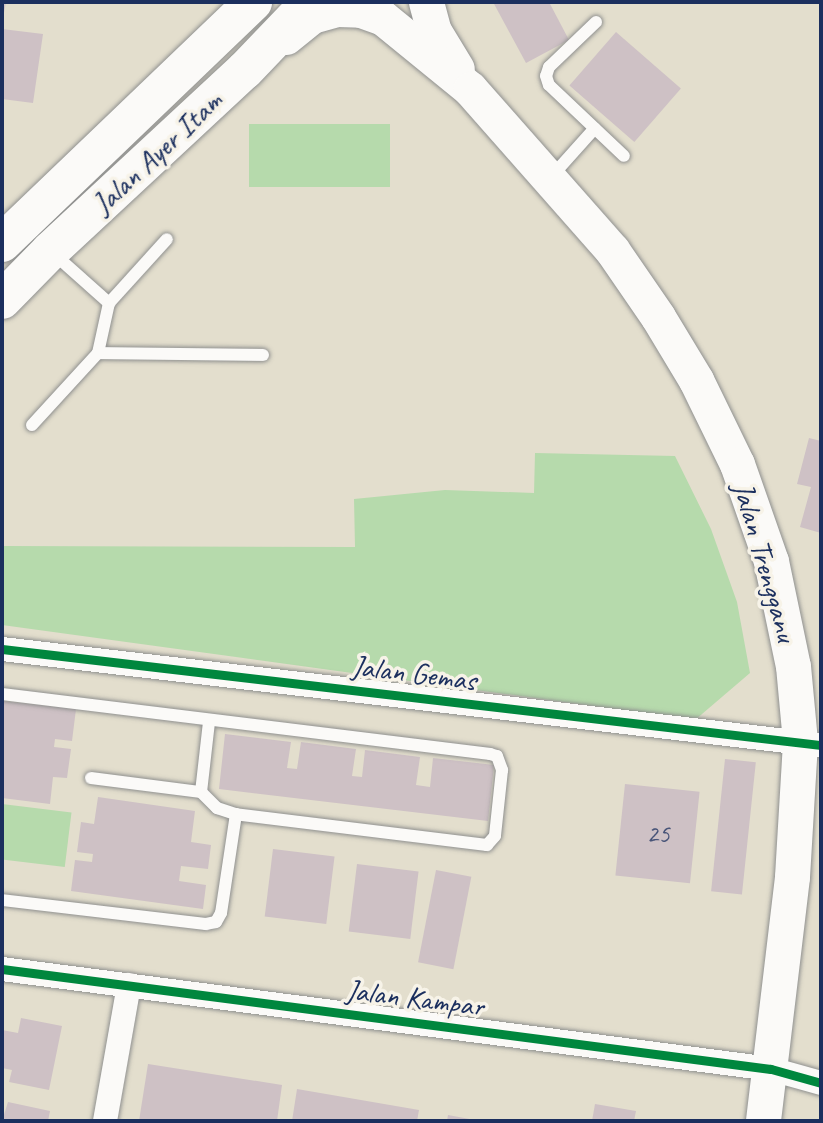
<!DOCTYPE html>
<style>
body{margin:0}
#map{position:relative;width:823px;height:1123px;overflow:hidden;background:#e3decd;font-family:Caveat,sans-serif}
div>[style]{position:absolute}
.green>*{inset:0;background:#b6daac;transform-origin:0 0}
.building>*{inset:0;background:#cec1c5;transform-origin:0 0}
.roads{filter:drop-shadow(0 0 2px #8f908f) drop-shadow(0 0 2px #8f908f)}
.lane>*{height:12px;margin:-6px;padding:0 6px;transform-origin:6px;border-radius:6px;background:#fbfaf8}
.street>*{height:24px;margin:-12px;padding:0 12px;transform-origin:12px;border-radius:12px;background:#fbfaf8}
.secondary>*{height:35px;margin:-17.5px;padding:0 17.5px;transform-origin:17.5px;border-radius:17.5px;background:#fbfaf8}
.primary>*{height:38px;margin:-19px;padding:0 19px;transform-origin:19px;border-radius:19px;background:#fbfaf8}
.cycleway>*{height:9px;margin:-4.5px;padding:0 4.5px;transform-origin:4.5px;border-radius:4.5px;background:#00873e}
span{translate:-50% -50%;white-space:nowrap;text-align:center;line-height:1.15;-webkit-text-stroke:7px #f7f3e8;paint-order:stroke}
.number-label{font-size:26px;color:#485478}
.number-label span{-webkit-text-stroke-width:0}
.street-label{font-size:30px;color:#1b2f5e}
.frame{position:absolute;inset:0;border:4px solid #1b2f5e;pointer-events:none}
</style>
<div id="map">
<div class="green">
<div style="left:249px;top:124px;width:141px;height:63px"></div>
<div style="clip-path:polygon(535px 453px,675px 456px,711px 529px,737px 602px,750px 673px,695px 720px,2px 625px,2px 546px,355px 547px,354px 499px,445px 490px,534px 493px)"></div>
<div style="left:2px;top:804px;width:70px;height:55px;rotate:7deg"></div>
</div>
<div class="building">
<div style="clip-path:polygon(2px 2px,6px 2px,3px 18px,2px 18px)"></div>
<div style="clip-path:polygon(493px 2px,549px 2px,569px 40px,526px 63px)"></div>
<div style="clip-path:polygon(2px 29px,43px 34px,33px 103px,2px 99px)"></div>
<div style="left:616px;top:32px;width:86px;height:71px;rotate:41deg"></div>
<div style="clip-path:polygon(809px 438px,821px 441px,821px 533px,800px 527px,811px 487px,797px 484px)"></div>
<div style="clip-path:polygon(2px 701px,76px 709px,72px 741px,55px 739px,54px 747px,71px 749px,67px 778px,53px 777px,50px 804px,2px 798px)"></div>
<div style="clip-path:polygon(225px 734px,291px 742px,287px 768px,297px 769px,301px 742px,356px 749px,352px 776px,362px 777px,365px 750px,420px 757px,416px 785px,430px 787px,433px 758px,494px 765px,488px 821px,219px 789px)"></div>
<div style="left:725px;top:759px;width:31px;height:133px;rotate:6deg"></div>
<div style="left:625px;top:784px;width:75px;height:92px;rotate:6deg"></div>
<div style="clip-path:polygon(98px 797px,195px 811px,191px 842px,211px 845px,208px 869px,181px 866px,179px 881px,206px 885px,203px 909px,71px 891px,75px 860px,92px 862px,93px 854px,77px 852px,81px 822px,94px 824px)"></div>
<div style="left:273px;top:849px;width:62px;height:68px;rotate:7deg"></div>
<div style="left:357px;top:864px;width:62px;height:68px;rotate:7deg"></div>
<div style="left:436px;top:870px;width:36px;height:94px;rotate:11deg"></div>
<div style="clip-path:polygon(21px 1018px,62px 1026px,49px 1090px,9px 1082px,12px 1070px,2px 1068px,2px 1030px,18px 1033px)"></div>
<div style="clip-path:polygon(148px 1064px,282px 1085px,277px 1121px,139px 1121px)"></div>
<div style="clip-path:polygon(297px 1089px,419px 1110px,417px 1121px,292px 1121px)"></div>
<div style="clip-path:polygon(8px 1102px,50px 1111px,48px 1121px,2px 1121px)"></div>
<div style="clip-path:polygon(595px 1104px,636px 1111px,634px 1121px,592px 1121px)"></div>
<div style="clip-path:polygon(448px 1115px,475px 1120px,475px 1121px,447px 1121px)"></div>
</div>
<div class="roads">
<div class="lane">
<div style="left:596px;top:22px;width:65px;rotate:136.2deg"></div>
<div style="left:549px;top:67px;width:9px;rotate:108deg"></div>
<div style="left:546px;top:76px;width:9px;rotate:72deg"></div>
<div style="left:549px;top:85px;width:103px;rotate:43.4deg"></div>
<div style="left:552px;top:176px;width:64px;rotate:-48.1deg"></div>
<div style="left:54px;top:254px;width:74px;rotate:41.7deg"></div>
<div style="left:98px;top:353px;width:165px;rotate:0.7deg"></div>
<div style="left:32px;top:425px;width:98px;rotate:-47.5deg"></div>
<div style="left:98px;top:353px;width:51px;rotate:-77.6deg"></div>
<div style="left:109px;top:303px;width:86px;rotate:-47.8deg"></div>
<div style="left:2px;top:694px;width:492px;rotate:7deg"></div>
<div style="left:490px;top:754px;width:7px;rotate:16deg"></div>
<div style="left:497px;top:756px;width:15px;rotate:70deg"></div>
<div style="left:502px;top:770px;width:66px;rotate:96.1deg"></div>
<div style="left:495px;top:836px;width:12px;rotate:132deg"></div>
<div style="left:487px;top:845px;width:253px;rotate:-173deg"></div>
<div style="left:236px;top:814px;width:100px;rotate:98.6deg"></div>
<div style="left:221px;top:913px;width:10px;rotate:119deg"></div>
<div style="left:216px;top:922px;width:10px;rotate:169deg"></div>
<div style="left:206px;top:924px;width:205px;rotate:-173.3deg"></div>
<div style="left:209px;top:722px;width:70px;rotate:96.5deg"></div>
<div style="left:201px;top:792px;width:23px;rotate:45deg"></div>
<div style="left:217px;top:808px;width:20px;rotate:18deg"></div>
<div style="left:91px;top:778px;width:111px;rotate:7.3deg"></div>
</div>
<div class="street">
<div style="left:2px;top:649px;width:825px;rotate:6.69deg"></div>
<div style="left:2px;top:969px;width:775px;rotate:7.41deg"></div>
<div style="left:771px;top:1069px;width:52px;rotate:15.6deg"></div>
<div style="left:105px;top:1121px;width:138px;rotate:-80deg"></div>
</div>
<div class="secondary">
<div style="left:426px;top:2px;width:30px;rotate:75deg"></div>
<div style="left:434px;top:31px;width:44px;rotate:58.8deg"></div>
<div style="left:286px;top:37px;width:33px;rotate:-39deg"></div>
<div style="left:312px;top:16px;width:26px;rotate:-16deg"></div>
<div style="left:337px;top:9px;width:24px;rotate:2deg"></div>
<div style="left:361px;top:10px;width:23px;rotate:20deg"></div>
<div style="left:383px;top:18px;width:112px;rotate:39.2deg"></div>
<div style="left:470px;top:89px;width:215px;rotate:48.6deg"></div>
<div style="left:612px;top:250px;width:81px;rotate:55.5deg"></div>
<div style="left:658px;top:317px;width:74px;rotate:58.9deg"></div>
<div style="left:696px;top:380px;width:93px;rotate:64deg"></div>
<div style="left:737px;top:464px;width:103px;rotate:70.7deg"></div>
<div style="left:771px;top:561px;width:107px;rotate:78.2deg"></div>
<div style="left:793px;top:666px;width:76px;rotate:84.7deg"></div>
<div style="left:800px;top:742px;width:135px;rotate:93.4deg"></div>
<div style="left:792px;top:877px;width:246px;rotate:96.8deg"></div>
</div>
<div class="primary">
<div style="left:2px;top:243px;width:348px;rotate:-43.8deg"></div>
<div style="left:2px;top:300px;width:69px;rotate:-45.6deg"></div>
<div style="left:50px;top:251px;width:266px;rotate:-42.9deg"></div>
<div style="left:245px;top:70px;width:94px;rotate:-46.3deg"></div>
</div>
</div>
<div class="cycleway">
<div style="left:2px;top:649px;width:825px;rotate:6.69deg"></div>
<div style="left:2px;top:969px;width:775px;rotate:7.41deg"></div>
<div style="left:771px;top:1069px;width:52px;rotate:15.6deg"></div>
</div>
<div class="number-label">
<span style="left:658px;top:834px">25</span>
</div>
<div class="street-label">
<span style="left:157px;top:152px;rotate:-43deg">Jalan Ayer Itam</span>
<span style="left:765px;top:562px;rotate:74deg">Jalan Trengganu</span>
<span style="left:414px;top:673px;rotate:7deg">Jalan Gemas</span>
<span style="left:415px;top:998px;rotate:7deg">Jalan Kampar</span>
</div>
<div class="frame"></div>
</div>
